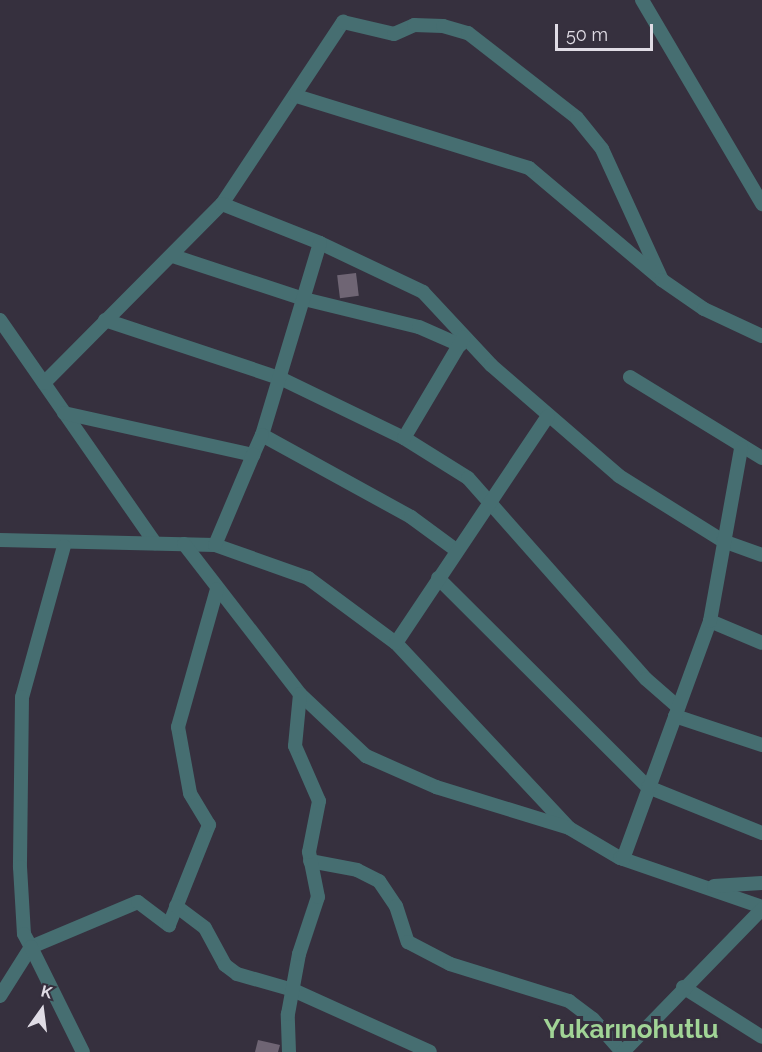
<!DOCTYPE html>
<meta charset="utf-8">
<style>
body{margin:0}
#map{position:relative;width:762px;height:1052px;overflow:hidden;background:#36303e;font-family:Raleway,sans-serif}
div>[style]{position:absolute}
.building>*{inset:0;background:#6f6574;transform-origin:0 0}
.minor>*{height:14px;margin:-7px;padding:0 7px;transform-origin:7px;border-radius:7px;background:#466e71}
span{translate:-50% -50%;white-space:nowrap;text-align:center;line-height:1.15;-webkit-text-stroke:6px #36303e;paint-order:stroke}
.district-label{font-size:26px;color:#a1d496;font-weight:700}
.north{position:absolute;left:12px;top:980px;width:60px;height:60px;-webkit-text-stroke:4px #36303e;paint-order:stroke;rotate:14deg;font-size:16px;font-weight:700;line-height:24px;text-align:center;color:#e0dce5}
.north::after{content:'';display:block;margin:auto;width:21px;height:27px;background:#e0dce5;clip-path:polygon(50% 0,100% 100%,50% 72%,0 100%)}
.scale{position:absolute;left:555px;top:24px;width:98px;height:27px;box-sizing:border-box;border:3px solid #e0dce5;border-top:0;padding-left:8px;font-size:18px;line-height:21px;white-space:nowrap;color:#e0dce5;-webkit-text-stroke:4px #36303e;paint-order:stroke}
</style>
<div id="map">
<div class="building">
<div style="left:356px;top:273px;width:23px;height:19px;rotate:83deg"></div>
<div style="clip-path:polygon(258px 1040px,280px 1045px,278px 1052px,255px 1052px)"></div>
</div>
<div class="minor">
<div style="left:642px;top:0;width:237px;rotate:59.5deg"></div>
<div style="left:222px;top:204px;width:219px;rotate:-56.4deg"></div>
<div style="left:343px;top:22px;width:52px;rotate:13.2deg"></div>
<div style="left:394px;top:34px;width:22px;rotate:-24deg"></div>
<div style="left:414px;top:25px;width:29px;rotate:2deg"></div>
<div style="left:443px;top:26px;width:26px;rotate:16deg"></div>
<div style="left:468px;top:33px;width:138px;rotate:37.9deg"></div>
<div style="left:577px;top:118px;width:40px;rotate:51deg"></div>
<div style="left:602px;top:149px;width:144px;rotate:65.4deg"></div>
<div style="left:662px;top:280px;width:174px;rotate:-139.9deg"></div>
<div style="left:529px;top:168px;width:244px;rotate:-162.8deg"></div>
<div style="left:320px;top:243px;width:114px;rotate:25.4deg"></div>
<div style="left:423px;top:292px;width:100px;rotate:47deg"></div>
<div style="left:491px;top:365px;width:169px;rotate:40.9deg"></div>
<div style="left:619px;top:476px;width:123px;rotate:32deg"></div>
<div style="left:723px;top:541px;width:41px;rotate:19.7deg"></div>
<div style="left:173px;top:256px;width:138px;rotate:18.2deg"></div>
<div style="left:304px;top:299px;width:118px;rotate:13.7deg"></div>
<div style="left:419px;top:327px;width:45px;rotate:23.7deg"></div>
<div style="left:662px;top:280px;width:51px;rotate:34.6deg"></div>
<div style="left:704px;top:309px;width:64px;rotate:25deg"></div>
<div style="left:0;top:320px;width:272px;rotate:55.2deg"></div>
<div style="left:105px;top:320px;width:187px;rotate:18.4deg"></div>
<div style="left:282px;top:379px;width:136px;rotate:25.8deg"></div>
<div style="left:404px;top:438px;width:75px;rotate:32deg"></div>
<div style="left:468px;top:478px;width:268px;rotate:48.5deg"></div>
<div style="left:646px;top:679px;width:43px;rotate:41.2deg"></div>
<div style="left:630px;top:377px;width:155px;rotate:31.5deg"></div>
<div style="left:44px;top:383px;width:252px;rotate:-45.2deg"></div>
<div style="left:222px;top:204px;width:105px;rotate:21.7deg"></div>
<div style="left:320px;top:243px;width:201px;rotate:106.8deg"></div>
<div style="left:262px;top:435px;width:170px;rotate:28.8deg"></div>
<div style="left:411px;top:517px;width:56px;rotate:36.3deg"></div>
<div style="left:64px;top:413px;width:194px;rotate:12.5deg"></div>
<div style="left:253px;top:455px;width:22px;rotate:-66deg"></div>
<div style="left:404px;top:438px;width:117px;rotate:-59.3deg"></div>
<div style="left:0;top:540px;width:215px;rotate:1.3deg"></div>
<div style="left:215px;top:545px;width:99px;rotate:19.5deg"></div>
<div style="left:308px;top:578px;width:109px;rotate:36.5deg"></div>
<div style="left:396px;top:643px;width:253px;rotate:46.9deg"></div>
<div style="left:569px;top:828px;width:59px;rotate:30.5deg"></div>
<div style="left:620px;top:858px;width:150px;rotate:19deg"></div>
<div style="left:184px;top:544px;width:190px;rotate:52.3deg"></div>
<div style="left:300px;top:694px;width:91px;rotate:43.2deg"></div>
<div style="left:366px;top:756px;width:77px;rotate:23.9deg"></div>
<div style="left:436px;top:787px;width:139px;rotate:17.1deg"></div>
<div style="left:215px;top:545px;width:98px;rotate:-67.1deg"></div>
<div style="left:64px;top:546px;width:157px;rotate:105.5deg"></div>
<div style="left:22px;top:697px;width:170px;rotate:90.7deg"></div>
<div style="left:20px;top:867px;width:67px;rotate:86.6deg"></div>
<div style="left:24px;top:934px;width:15px;rotate:62deg"></div>
<div style="left:31px;top:947px;width:116px;rotate:-22.8deg"></div>
<div style="left:138px;top:902px;width:39px;rotate:37deg"></div>
<div style="left:169px;top:925px;width:108px;rotate:-68.2deg"></div>
<div style="left:209px;top:825px;width:37px;rotate:-121deg"></div>
<div style="left:190px;top:793px;width:67px;rotate:-100.3deg"></div>
<div style="left:178px;top:727px;width:143px;rotate:-74.2deg"></div>
<div style="left:438px;top:578px;width:296px;rotate:44.9deg"></div>
<div style="left:648px;top:787px;width:123px;rotate:22deg"></div>
<div style="left:710px;top:621px;width:56px;rotate:22.9deg"></div>
<div style="left:396px;top:643px;width:273px;rotate:-56.2deg"></div>
<div style="left:675px;top:716px;width:92px;rotate:18.4deg"></div>
<div style="left:623px;top:859px;width:253px;rotate:-69.9deg"></div>
<div style="left:710px;top:621px;width:176px;rotate:-79.8deg"></div>
<div style="left:310px;top:861px;width:48px;rotate:10.8deg"></div>
<div style="left:357px;top:870px;width:25px;rotate:27deg"></div>
<div style="left:379px;top:881px;width:30px;rotate:56deg"></div>
<div style="left:396px;top:906px;width:38px;rotate:72deg"></div>
<div style="left:408px;top:942px;width:47px;rotate:27.6deg"></div>
<div style="left:450px;top:964px;width:125px;rotate:17.3deg"></div>
<div style="left:569px;top:1001px;width:30px;rotate:37deg"></div>
<div style="left:593px;top:1019px;width:44px;rotate:48.7deg"></div>
<div style="left:714px;top:886px;width:48px;rotate:-3.6deg"></div>
<div style="left:176px;top:906px;width:36px;rotate:37deg"></div>
<div style="left:205px;top:928px;width:42px;rotate:61.6deg"></div>
<div style="left:225px;top:965px;width:15px;rotate:37deg"></div>
<div style="left:237px;top:974px;width:58px;rotate:15.9deg"></div>
<div style="left:293px;top:990px;width:150px;rotate:24.3deg"></div>
<div style="left:683px;top:987px;width:93px;rotate:32.3deg"></div>
<div style="left:0;top:996px;width:58px;rotate:-57.7deg"></div>
<div style="left:31px;top:947px;width:117px;rotate:63.7deg"></div>
<div style="left:289px;top:1052px;width:38px;rotate:-92deg"></div>
<div style="left:288px;top:1014px;width:61px;rotate:-79.6deg"></div>
<div style="left:299px;top:954px;width:60px;rotate:-71.6deg"></div>
<div style="left:318px;top:897px;width:46px;rotate:-101.3deg"></div>
<div style="left:309px;top:852px;width:52px;rotate:-78.9deg"></div>
<div style="left:319px;top:801px;width:60px;rotate:-113.6deg"></div>
<div style="left:295px;top:746px;width:52px;rotate:-84.5deg"></div>
<div style="left:623px;top:1052px;width:199px;rotate:-45.8deg"></div>
</div>
<div class="district-label">
<span style="left:631px;top:1030px">Yukarınohutlu</span>
</div>
<div class="north">K</div>
<div class="scale">50 m</div>
</div>
